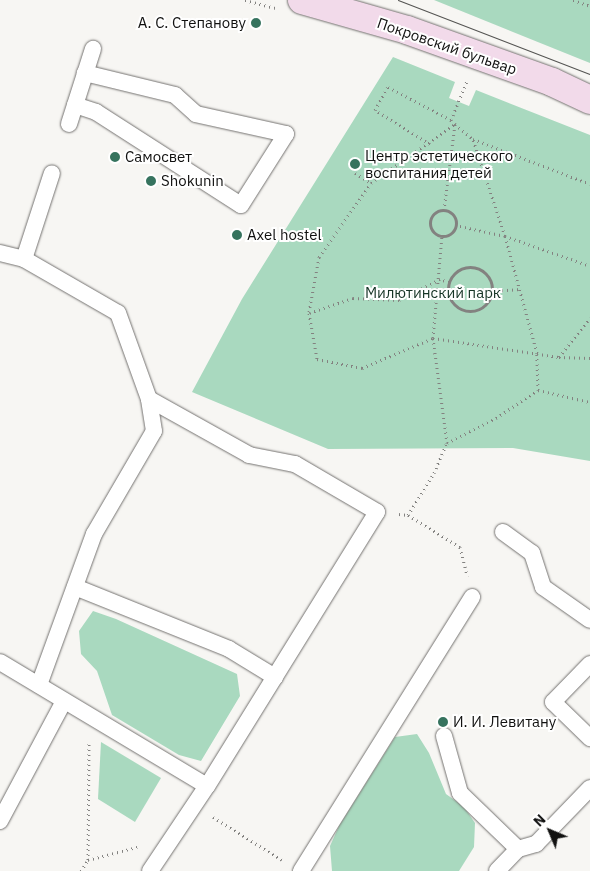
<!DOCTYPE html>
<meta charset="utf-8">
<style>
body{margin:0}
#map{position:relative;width:590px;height:871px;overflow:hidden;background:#f7f6f3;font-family:"IBM Plex Sans",sans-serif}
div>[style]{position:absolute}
.green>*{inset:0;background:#a9d9bf}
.path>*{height:3px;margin-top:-1.5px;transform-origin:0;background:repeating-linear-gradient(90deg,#838280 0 1px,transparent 0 5px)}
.path>.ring{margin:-1.5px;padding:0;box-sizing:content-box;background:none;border:3px solid #838280;border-radius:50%}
.roads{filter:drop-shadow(0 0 1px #747270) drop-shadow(0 0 1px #747270)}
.lane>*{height:16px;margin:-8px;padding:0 8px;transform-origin:8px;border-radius:8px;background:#fff}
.secondary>*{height:28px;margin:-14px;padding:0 14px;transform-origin:14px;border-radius:14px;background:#f2daea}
.tram>*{height:1px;margin:-0.5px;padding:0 0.5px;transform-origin:0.5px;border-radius:0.5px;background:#545452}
.dots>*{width:14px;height:14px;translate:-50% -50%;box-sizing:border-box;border:2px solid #fff;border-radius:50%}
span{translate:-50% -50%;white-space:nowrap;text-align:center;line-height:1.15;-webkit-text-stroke:4px #fff;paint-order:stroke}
.poi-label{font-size:15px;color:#111110}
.right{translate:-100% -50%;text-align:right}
.left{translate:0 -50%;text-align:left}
.street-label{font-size:15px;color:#111110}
.park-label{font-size:15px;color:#153425}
.north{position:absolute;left:525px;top:806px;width:50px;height:50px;-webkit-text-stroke:4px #fff;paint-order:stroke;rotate:315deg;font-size:14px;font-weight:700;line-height:20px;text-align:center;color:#111110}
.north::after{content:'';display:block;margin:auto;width:18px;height:22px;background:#111110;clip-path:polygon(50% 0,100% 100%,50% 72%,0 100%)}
</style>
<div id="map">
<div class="green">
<div style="clip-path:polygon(434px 0,590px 0,590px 63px,575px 57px)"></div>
<div style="clip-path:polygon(393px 57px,455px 82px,449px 98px,469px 106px,476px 90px,590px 135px,590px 461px,513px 448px,328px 449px,192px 392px,242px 299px)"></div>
<div style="clip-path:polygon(93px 611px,116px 619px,237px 674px,240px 696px,201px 761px,179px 755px,112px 715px,97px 671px,81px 654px,79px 631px)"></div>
<div style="clip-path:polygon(417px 734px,429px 753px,446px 794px,464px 807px,475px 823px,474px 847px,459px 871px,332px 871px,330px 846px,339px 826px,395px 737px)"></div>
<div style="clip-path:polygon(101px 742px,161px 778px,135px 822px,98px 799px)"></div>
</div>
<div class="path">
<div style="left:245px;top:0;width:31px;rotate:15deg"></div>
<div style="left:573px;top:0;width:18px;rotate:19deg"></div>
<div style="left:430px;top:144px;width:65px;rotate:-148.3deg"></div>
<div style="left:375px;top:110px;width:26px;rotate:-61deg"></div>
<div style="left:388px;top:87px;width:71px;rotate:27.6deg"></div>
<div style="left:355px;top:173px;width:19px;rotate:32deg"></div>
<div style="left:371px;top:183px;width:103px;rotate:-35.1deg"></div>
<div style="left:455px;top:124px;width:23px;rotate:40deg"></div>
<div style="left:473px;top:139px;width:125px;rotate:21deg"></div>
<div style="left:444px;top:210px;width:87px;rotate:-82.7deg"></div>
<div style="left:455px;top:124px;width:6px;rotate:-135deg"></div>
<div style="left:451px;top:120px;width:42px;rotate:-67.7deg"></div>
<div class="ring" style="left:430px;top:210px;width:23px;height:23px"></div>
<div style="left:455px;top:225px;width:51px;rotate:12.4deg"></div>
<div style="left:505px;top:236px;width:90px;rotate:19.4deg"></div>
<div class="ring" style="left:448px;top:267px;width:41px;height:41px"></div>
<div style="left:449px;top:282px;width:9px;rotate:-162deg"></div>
<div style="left:440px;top:279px;width:46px;rotate:152.9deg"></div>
<div style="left:399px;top:300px;width:46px;rotate:-177.5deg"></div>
<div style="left:353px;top:298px;width:46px;rotate:161.2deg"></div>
<div style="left:309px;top:313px;width:47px;rotate:80.1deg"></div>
<div style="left:317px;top:359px;width:46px;rotate:11.3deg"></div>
<div style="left:362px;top:368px;width:77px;rotate:-22.9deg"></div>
<div style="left:433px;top:338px;width:127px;rotate:8.6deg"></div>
<div style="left:559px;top:357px;width:31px;rotate:2deg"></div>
<div style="left:492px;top:291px;width:28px;rotate:-4deg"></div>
<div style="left:309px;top:312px;width:56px;rotate:-79.7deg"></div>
<div style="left:319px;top:257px;width:90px;rotate:-54.9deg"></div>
<div style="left:559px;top:357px;width:50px;rotate:-51.5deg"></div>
<div style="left:538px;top:390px;width:53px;rotate:13deg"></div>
<div style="left:447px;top:443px;width:55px;rotate:-27deg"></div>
<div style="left:496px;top:418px;width:50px;rotate:-33.7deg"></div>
<div style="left:538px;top:390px;width:37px;rotate:-92deg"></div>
<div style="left:537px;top:353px;width:121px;rotate:-105.3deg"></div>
<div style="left:505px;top:236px;width:102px;rotate:-108.3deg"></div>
<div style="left:399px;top:514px;width:9px;rotate:6deg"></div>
<div style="left:408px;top:515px;width:49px;rotate:-58.2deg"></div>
<div style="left:434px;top:473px;width:33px;rotate:-67deg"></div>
<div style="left:447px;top:443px;width:106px;rotate:-97.6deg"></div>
<div style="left:433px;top:338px;width:102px;rotate:-85deg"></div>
<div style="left:408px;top:515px;width:61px;rotate:31.6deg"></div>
<div style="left:460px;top:547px;width:30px;rotate:76deg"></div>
<div style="left:213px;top:817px;width:81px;rotate:31.9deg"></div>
<div style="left:88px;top:860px;width:117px;rotate:-89.5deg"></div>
<div style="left:81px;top:871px;width:13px;rotate:-58deg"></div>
<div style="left:88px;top:860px;width:51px;rotate:-14.9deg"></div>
</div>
<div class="roads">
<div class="lane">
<div style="left:75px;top:105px;width:22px;rotate:18deg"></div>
<div style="left:96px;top:112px;width:172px;rotate:32.7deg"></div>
<div style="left:241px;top:205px;width:84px;rotate:-57.6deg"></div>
<div style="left:286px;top:134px;width:92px;rotate:-167.5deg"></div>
<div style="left:196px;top:114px;width:28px;rotate:-138deg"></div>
<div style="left:175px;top:95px;width:93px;rotate:-166.3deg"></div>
<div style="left:69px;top:124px;width:79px;rotate:-72.3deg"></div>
<div style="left:0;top:253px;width:25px;rotate:14deg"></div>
<div style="left:24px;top:259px;width:108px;rotate:29.9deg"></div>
<div style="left:118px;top:313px;width:91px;rotate:70.2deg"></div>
<div style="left:149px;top:399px;width:115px;rotate:29.2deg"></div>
<div style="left:249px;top:455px;width:47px;rotate:11.1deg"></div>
<div style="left:295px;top:464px;width:95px;rotate:30.3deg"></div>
<div style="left:377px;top:512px;width:322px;rotate:121.8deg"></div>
<div style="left:207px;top:786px;width:241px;rotate:-149.1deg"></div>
<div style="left:24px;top:259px;width:90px;rotate:-72deg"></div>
<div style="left:503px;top:532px;width:36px;rotate:36deg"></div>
<div style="left:532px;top:553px;width:36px;rotate:72deg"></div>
<div style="left:543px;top:587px;width:57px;rotate:35.1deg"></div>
<div style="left:75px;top:587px;width:166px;rotate:21.9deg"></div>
<div style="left:229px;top:649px;width:54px;rotate:31.3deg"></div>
<div style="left:590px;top:664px;width:53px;rotate:134.2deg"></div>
<div style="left:553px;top:702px;width:52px;rotate:44.2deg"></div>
<div style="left:39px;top:685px;width:161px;rotate:-70deg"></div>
<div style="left:94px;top:534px;width:119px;rotate:-59.8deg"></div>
<div style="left:154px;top:431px;width:32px;rotate:-99deg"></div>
<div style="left:444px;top:736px;width:59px;rotate:74.3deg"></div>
<div style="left:460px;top:793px;width:81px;rotate:44deg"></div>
<div style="left:518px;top:849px;width:30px;rotate:134deg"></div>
<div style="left:0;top:821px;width:136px;rotate:-61.9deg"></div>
<div style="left:518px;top:849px;width:19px;rotate:-16deg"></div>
<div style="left:536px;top:844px;width:78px;rotate:-46deg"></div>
<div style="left:150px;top:871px;width:102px;rotate:-56.2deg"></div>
<div style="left:301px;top:871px;width:323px;rotate:-58deg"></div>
</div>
<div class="secondary">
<div style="left:302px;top:0;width:109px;rotate:15.9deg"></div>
<div style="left:407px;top:30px;width:154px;rotate:19.7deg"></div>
<div style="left:552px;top:82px;width:42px;rotate:25.3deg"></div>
</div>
</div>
<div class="tram">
<div style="left:398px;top:0;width:206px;rotate:21.1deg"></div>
</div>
<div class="dots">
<div style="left:256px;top:23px;background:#36735e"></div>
<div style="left:115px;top:157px;background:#36735e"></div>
<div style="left:355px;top:164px;background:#36735e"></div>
<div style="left:151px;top:181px;background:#36735e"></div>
<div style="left:237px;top:235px;background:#36735e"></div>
<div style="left:443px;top:722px;background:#36735e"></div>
</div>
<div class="poi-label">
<span class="right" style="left:246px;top:23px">А. С. Степанову</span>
<span class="left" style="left:365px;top:164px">Центр эстетического<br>воспитания детей</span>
<span class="left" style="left:125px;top:157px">Самосвет</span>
<span class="left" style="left:161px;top:181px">Shokunin</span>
<span class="left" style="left:247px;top:235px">Axel hostel</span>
<span class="left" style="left:453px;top:722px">И. И. Левитану</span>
</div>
<div class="street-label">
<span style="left:447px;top:46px;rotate:19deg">Покровский бульвар</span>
</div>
<div class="park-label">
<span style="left:433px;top:293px">Милютинский парк</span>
</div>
<div class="north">N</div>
</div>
